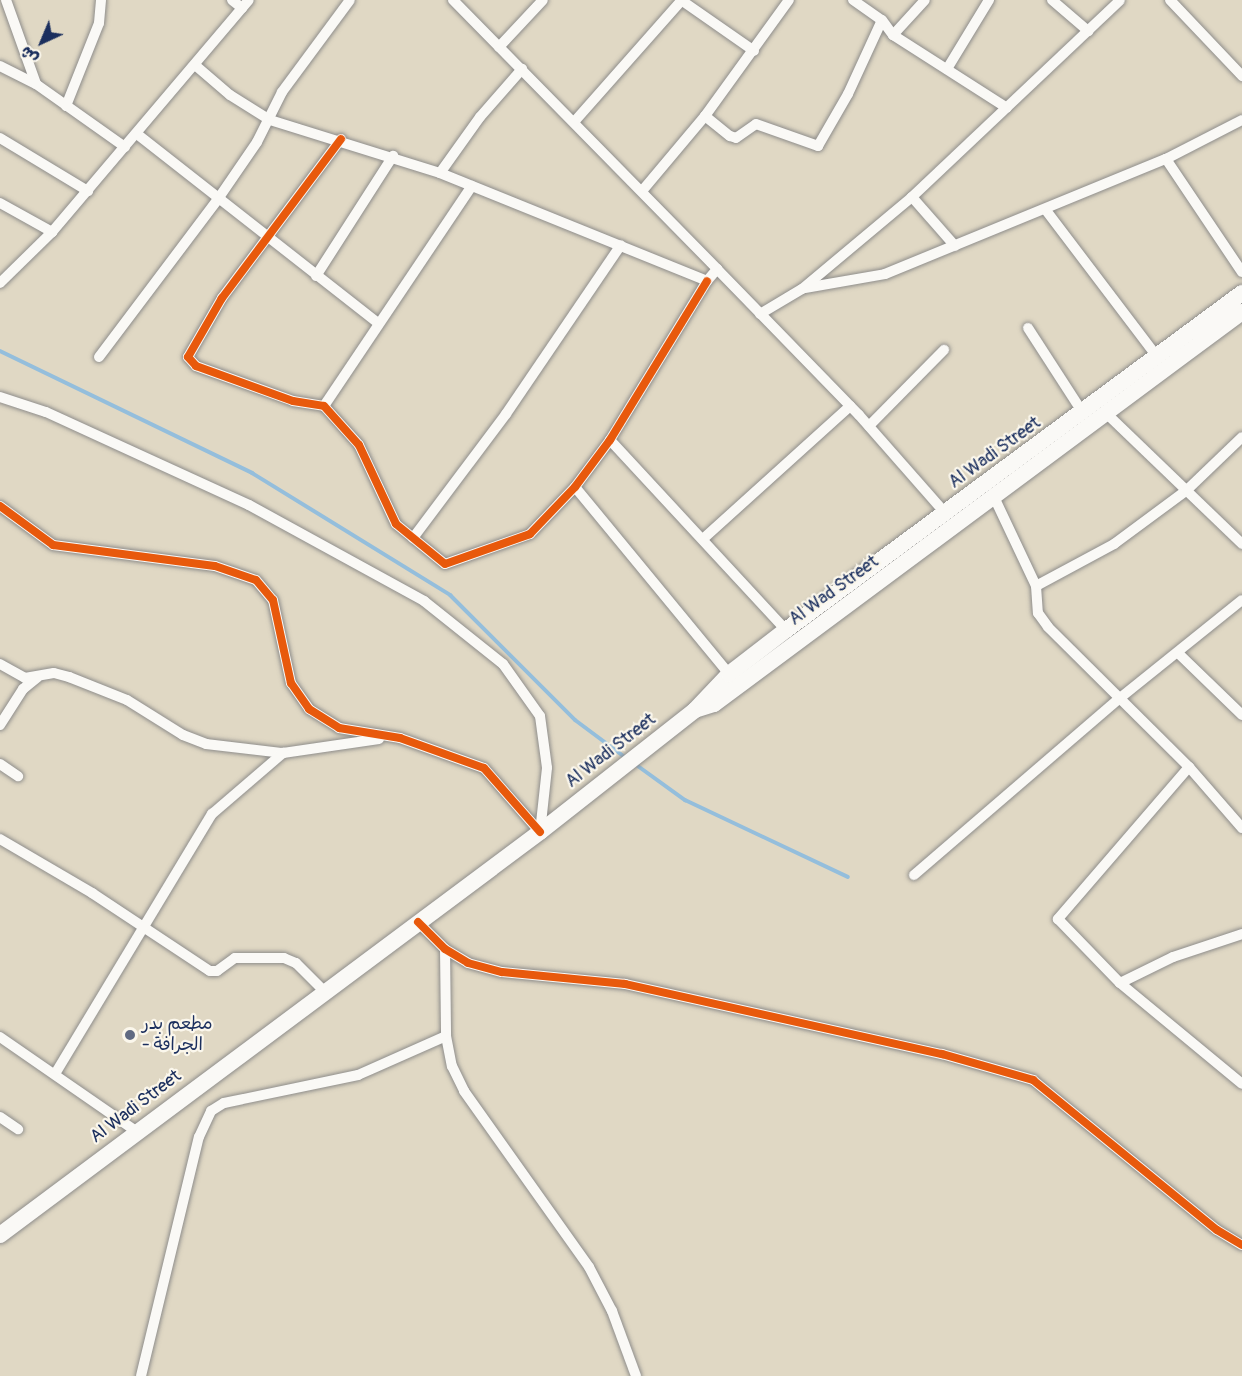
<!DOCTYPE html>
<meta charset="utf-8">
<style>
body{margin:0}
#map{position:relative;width:1242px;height:1376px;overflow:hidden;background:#e0d8c4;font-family:Pangolin,"Playpen Sans Arabic",sans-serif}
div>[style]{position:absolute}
.stream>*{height:4px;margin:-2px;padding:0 2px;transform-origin:2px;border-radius:2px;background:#94bedc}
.roads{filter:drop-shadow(0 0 2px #8e8d8b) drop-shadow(0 0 2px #8e8d8b)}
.street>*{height:10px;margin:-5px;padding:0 5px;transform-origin:5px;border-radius:5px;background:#faf9f6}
.secondary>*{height:16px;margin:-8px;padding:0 8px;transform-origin:8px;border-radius:8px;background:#faf9f6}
.cycleway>*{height:8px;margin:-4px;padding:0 4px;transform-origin:4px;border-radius:4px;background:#e8590c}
.dots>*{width:16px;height:16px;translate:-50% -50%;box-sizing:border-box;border:3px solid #fbf7ec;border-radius:50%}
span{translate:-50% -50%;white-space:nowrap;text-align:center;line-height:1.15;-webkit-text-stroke:4.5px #fbf7ec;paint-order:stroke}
.street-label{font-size:18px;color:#1b2f5e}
.poi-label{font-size:18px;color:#1b2f5e}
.left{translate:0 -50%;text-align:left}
.north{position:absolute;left:12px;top:12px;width:60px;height:60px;-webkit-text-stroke:4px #fbf7ec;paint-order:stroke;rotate:224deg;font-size:16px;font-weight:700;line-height:24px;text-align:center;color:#1b2f5e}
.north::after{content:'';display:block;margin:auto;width:21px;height:27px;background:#1b2f5e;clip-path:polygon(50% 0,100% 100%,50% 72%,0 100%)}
</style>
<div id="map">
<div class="stream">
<div style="left:0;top:351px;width:280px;rotate:25.8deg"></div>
<div style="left:252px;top:473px;width:233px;rotate:31.6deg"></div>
<div style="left:450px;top:595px;width:177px;rotate:45deg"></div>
<div style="left:575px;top:720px;width:64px;rotate:36.7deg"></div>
<div style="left:635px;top:764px;width:62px;rotate:35.8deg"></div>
<div style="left:685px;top:800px;width:180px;rotate:25.3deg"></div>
</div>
<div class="roads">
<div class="street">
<div style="left:6px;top:0;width:89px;rotate:70.3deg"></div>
<div style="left:232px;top:0;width:13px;rotate:39deg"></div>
<div style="left:453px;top:0;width:377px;rotate:45.5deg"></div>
<div style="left:681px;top:0;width:89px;rotate:34.9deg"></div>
<div style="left:853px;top:0;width:35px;rotate:35deg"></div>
<div style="left:882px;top:20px;width:19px;rotate:54deg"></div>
<div style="left:893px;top:35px;width:135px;rotate:32.6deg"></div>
<div style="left:1052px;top:0;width:48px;rotate:40.7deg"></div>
<div style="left:1170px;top:0;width:105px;rotate:46.5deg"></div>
<div style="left:893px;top:35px;width:47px;rotate:-47.6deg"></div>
<div style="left:499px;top:47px;width:64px;rotate:-46.9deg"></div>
<div style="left:195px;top:65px;width:46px;rotate:40.6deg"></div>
<div style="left:230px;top:95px;width:47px;rotate:32deg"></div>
<div style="left:270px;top:120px;width:178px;rotate:17.3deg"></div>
<div style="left:440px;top:173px;width:288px;rotate:22deg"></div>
<div style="left:707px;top:281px;width:16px;rotate:-50deg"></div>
<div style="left:717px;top:269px;width:204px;rotate:45.8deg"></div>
<div style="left:859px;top:415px;width:130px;rotate:48.7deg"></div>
<div style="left:0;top:66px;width:40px;rotate:26.6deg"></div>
<div style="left:36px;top:84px;width:109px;rotate:35.3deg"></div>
<div style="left:947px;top:69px;width:81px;rotate:-58.7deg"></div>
<div style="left:66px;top:106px;width:89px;rotate:-68.3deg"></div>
<div style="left:99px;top:23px;width:23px;rotate:-85deg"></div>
<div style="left:705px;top:116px;width:32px;rotate:39deg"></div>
<div style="left:730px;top:136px;width:6px;rotate:18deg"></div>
<div style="left:736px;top:138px;width:24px;rotate:-35deg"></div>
<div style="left:756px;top:124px;width:66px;rotate:19.5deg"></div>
<div style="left:818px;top:146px;width:60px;rotate:-60deg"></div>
<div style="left:848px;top:94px;width:81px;rotate:-65.3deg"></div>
<div style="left:574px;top:122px;width:163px;rotate:-48.5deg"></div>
<div style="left:137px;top:134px;width:306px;rotate:38.1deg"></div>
<div style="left:0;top:138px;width:103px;rotate:31.1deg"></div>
<div style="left:341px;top:139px;width:199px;rotate:126.8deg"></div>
<div style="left:222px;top:298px;width:68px;rotate:120deg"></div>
<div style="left:188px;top:357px;width:12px;rotate:48deg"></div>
<div style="left:196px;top:366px;width:103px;rotate:19.8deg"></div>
<div style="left:293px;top:401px;width:31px;rotate:9deg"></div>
<div style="left:324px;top:406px;width:52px;rotate:48.1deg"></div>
<div style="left:359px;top:445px;width:87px;rotate:64.9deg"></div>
<div style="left:396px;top:524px;width:63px;rotate:39.2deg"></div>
<div style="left:445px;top:564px;width:90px;rotate:-19.4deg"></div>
<div style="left:530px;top:534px;width:65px;rotate:-46.2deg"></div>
<div style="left:575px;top:487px;width:59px;rotate:-53.3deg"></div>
<div style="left:610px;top:440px;width:186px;rotate:-58.6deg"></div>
<div style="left:1166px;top:159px;width:136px;rotate:56.1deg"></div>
<div style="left:440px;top:173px;width:69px;rotate:-54.5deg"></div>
<div style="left:480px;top:117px;width:64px;rotate:-48.8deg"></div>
<div style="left:642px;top:191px;width:98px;rotate:-50deg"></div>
<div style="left:705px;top:116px;width:143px;rotate:-54.1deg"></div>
<div style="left:912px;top:197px;width:65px;rotate:48.7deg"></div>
<div style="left:0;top:203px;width:60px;rotate:29.1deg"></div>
<div style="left:1045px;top:209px;width:187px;rotate:52.8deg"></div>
<div style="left:316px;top:276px;width:143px;rotate:-57.3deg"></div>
<div style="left:0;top:283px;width:73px;rotate:-44.4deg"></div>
<div style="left:52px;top:232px;width:304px;rotate:-49.7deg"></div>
<div style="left:805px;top:288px;width:81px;rotate:-9.9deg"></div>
<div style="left:885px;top:274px;width:304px;rotate:-22.3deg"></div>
<div style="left:1166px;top:159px;width:85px;rotate:-27.2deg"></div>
<div style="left:760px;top:314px;width:49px;rotate:-30.8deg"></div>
<div style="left:802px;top:289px;width:143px;rotate:-39.9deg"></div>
<div style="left:912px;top:197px;width:286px;rotate:-43.4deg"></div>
<div style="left:1028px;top:328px;width:101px;rotate:57.1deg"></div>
<div style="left:99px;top:357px;width:198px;rotate:-53deg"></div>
<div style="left:218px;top:199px;width:69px;rotate:-55.6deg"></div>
<div style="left:257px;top:142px;width:56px;rotate:-63.4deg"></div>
<div style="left:282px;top:92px;width:114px;rotate:-53.5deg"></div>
<div style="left:0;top:397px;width:48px;rotate:18.1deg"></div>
<div style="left:46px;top:412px;width:223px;rotate:24.6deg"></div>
<div style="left:249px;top:505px;width:200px;rotate:28.7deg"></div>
<div style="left:424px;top:601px;width:101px;rotate:38.6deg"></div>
<div style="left:503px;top:664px;width:64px;rotate:54.6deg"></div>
<div style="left:540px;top:716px;width:52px;rotate:82.3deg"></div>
<div style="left:547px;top:768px;width:64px;rotate:96.2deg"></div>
<div style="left:324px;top:406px;width:265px;rotate:-56.1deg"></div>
<div style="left:1106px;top:413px;width:189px;rotate:43.9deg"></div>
<div style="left:869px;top:426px;width:107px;rotate:-45.4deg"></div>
<div style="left:610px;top:440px;width:259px;rotate:47.2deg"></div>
<div style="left:575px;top:487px;width:242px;rotate:50.5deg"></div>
<div style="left:994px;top:497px;width:98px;rotate:64.7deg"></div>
<div style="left:1036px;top:586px;width:27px;rotate:86deg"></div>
<div style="left:1038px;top:613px;width:17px;rotate:54deg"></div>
<div style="left:1048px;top:627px;width:199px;rotate:44.8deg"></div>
<div style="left:1189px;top:767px;width:81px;rotate:49deg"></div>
<div style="left:0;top:506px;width:66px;rotate:36.3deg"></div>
<div style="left:53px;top:545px;width:163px;rotate:7.4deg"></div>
<div style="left:215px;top:566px;width:43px;rotate:18.9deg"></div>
<div style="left:256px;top:580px;width:26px;rotate:50deg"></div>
<div style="left:273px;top:600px;width:85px;rotate:77.8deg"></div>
<div style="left:291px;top:683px;width:32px;rotate:55deg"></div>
<div style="left:309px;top:709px;width:36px;rotate:32deg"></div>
<div style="left:339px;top:728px;width:62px;rotate:9.3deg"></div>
<div style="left:400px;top:738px;width:89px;rotate:19.7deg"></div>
<div style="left:484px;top:768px;width:85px;rotate:48.8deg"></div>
<div style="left:413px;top:538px;width:155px;rotate:-53.1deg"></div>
<div style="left:506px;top:414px;width:204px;rotate:-55.8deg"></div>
<div style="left:704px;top:538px;width:197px;rotate:-42.1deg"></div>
<div style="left:1036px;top:586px;width:89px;rotate:-28.3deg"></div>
<div style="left:1114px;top:544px;width:91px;rotate:-36.5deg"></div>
<div style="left:1187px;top:490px;width:76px;rotate:-43.9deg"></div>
<div style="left:1178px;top:653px;width:89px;rotate:44.1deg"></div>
<div style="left:0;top:664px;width:29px;rotate:29deg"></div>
<div style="left:25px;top:678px;width:29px;rotate:-10deg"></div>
<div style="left:54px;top:673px;width:16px;rotate:15deg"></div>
<div style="left:69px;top:677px;width:62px;rotate:21.6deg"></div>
<div style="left:127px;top:700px;width:66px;rotate:32deg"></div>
<div style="left:183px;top:735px;width:25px;rotate:21deg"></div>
<div style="left:206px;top:744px;width:78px;rotate:6.7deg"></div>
<div style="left:283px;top:753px;width:97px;rotate:-8.3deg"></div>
<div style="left:0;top:725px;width:43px;rotate:-57.4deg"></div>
<div style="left:23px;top:689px;width:19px;rotate:-39deg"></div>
<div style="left:0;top:764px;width:22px;rotate:34deg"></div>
<div style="left:1189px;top:767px;width:201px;rotate:130.8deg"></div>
<div style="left:1058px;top:919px;width:89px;rotate:45.9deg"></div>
<div style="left:1120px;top:983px;width:158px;rotate:39.6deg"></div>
<div style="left:0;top:839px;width:107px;rotate:30.4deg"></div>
<div style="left:92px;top:893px;width:141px;rotate:33.5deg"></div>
<div style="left:210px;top:971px;width:7px"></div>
<div style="left:217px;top:971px;width:22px;rotate:-36deg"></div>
<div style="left:235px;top:958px;width:49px"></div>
<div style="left:284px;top:958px;width:13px;rotate:23deg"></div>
<div style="left:296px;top:963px;width:40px;rotate:45deg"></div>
<div style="left:914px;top:875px;width:272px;rotate:-40.7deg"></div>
<div style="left:1120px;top:698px;width:156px;rotate:-38.8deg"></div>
<div style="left:418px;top:922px;width:38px;rotate:45deg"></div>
<div style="left:445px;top:949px;width:27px;rotate:31deg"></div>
<div style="left:468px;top:963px;width:35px;rotate:15deg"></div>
<div style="left:502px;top:972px;width:124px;rotate:5.6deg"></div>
<div style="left:625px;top:984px;width:325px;rotate:12.5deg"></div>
<div style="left:942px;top:1054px;width:95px;rotate:15.9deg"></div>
<div style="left:1033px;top:1080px;width:237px;rotate:39.2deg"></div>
<div style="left:1217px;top:1230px;width:29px;rotate:31deg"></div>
<div style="left:445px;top:949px;width:87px;rotate:89.3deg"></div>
<div style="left:446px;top:1036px;width:31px;rotate:79deg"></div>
<div style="left:452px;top:1066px;width:28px;rotate:64deg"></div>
<div style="left:464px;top:1091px;width:216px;rotate:54.6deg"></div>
<div style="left:589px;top:1267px;width:50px;rotate:62.4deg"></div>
<div style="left:612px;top:1311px;width:69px;rotate:69.7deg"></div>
<div style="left:1120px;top:983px;width:59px;rotate:-26.1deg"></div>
<div style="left:1173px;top:957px;width:73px;rotate:-18.4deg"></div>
<div style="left:0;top:1037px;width:165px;rotate:34.7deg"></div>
<div style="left:55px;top:1074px;width:304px;rotate:-58.9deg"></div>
<div style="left:212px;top:814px;width:94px;rotate:-40.7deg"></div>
<div style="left:0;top:1117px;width:22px;rotate:34deg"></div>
<div style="left:141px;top:1376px;width:246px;rotate:-76.4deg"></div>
<div style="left:199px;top:1137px;width:29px;rotate:-65deg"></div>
<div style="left:211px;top:1111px;width:15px;rotate:-32deg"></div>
<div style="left:224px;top:1103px;width:137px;rotate:-11.8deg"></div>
<div style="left:358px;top:1075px;width:96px;rotate:-23.9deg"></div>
</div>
<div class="secondary">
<div style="left:695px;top:710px;width:20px;rotate:-18deg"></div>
<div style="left:714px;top:704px;width:658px;rotate:-36.59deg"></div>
<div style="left:0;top:1235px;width:674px;rotate:-36.73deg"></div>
<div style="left:540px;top:832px;width:197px;rotate:-38.2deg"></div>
<div style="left:695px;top:710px;width:50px;rotate:-46.6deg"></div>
<div style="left:729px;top:674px;width:72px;rotate:-37.7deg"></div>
<div style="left:786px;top:630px;width:567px;rotate:-36.47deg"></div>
</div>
</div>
<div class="cycleway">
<div style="left:341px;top:139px;width:199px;rotate:126.8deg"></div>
<div style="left:222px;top:298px;width:68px;rotate:120deg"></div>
<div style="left:188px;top:357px;width:12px;rotate:48deg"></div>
<div style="left:196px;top:366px;width:103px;rotate:19.8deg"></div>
<div style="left:293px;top:401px;width:31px;rotate:9deg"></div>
<div style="left:324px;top:406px;width:52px;rotate:48.1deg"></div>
<div style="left:359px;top:445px;width:87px;rotate:64.9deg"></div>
<div style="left:396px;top:524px;width:63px;rotate:39.2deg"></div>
<div style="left:445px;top:564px;width:90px;rotate:-19.4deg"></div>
<div style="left:530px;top:534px;width:65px;rotate:-46.2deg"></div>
<div style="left:575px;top:487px;width:59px;rotate:-53.3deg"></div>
<div style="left:610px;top:440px;width:186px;rotate:-58.6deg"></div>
<div style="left:0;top:506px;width:66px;rotate:36.3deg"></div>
<div style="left:53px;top:545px;width:163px;rotate:7.4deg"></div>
<div style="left:215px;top:566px;width:43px;rotate:18.9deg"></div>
<div style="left:256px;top:580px;width:26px;rotate:50deg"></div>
<div style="left:273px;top:600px;width:85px;rotate:77.8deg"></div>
<div style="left:291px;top:683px;width:32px;rotate:55deg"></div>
<div style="left:309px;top:709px;width:36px;rotate:32deg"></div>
<div style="left:339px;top:728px;width:62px;rotate:9.3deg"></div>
<div style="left:400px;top:738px;width:89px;rotate:19.7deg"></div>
<div style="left:484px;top:768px;width:85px;rotate:48.8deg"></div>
<div style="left:418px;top:922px;width:38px;rotate:45deg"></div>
<div style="left:445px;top:949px;width:27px;rotate:31deg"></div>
<div style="left:468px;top:963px;width:35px;rotate:15deg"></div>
<div style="left:502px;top:972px;width:124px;rotate:5.6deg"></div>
<div style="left:625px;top:984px;width:325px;rotate:12.5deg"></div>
<div style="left:942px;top:1054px;width:95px;rotate:15.9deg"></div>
<div style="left:1033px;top:1080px;width:237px;rotate:39.2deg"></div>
<div style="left:1217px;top:1230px;width:29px;rotate:31deg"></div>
</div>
<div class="dots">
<div style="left:130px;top:1035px;background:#606a82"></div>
</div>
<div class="street-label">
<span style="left:995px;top:453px;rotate:-36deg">Al Wadi Street</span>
<span style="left:834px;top:591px;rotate:-36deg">Al Wad Street</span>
<span style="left:611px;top:751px;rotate:-38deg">Al Wadi Street</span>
<span style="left:136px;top:1107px;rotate:-37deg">Al Wadi Street</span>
</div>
<div class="poi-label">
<span class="left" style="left:142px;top:1035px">مطعم بدر<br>- الجرافة</span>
</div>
<div class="north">ش</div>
</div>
